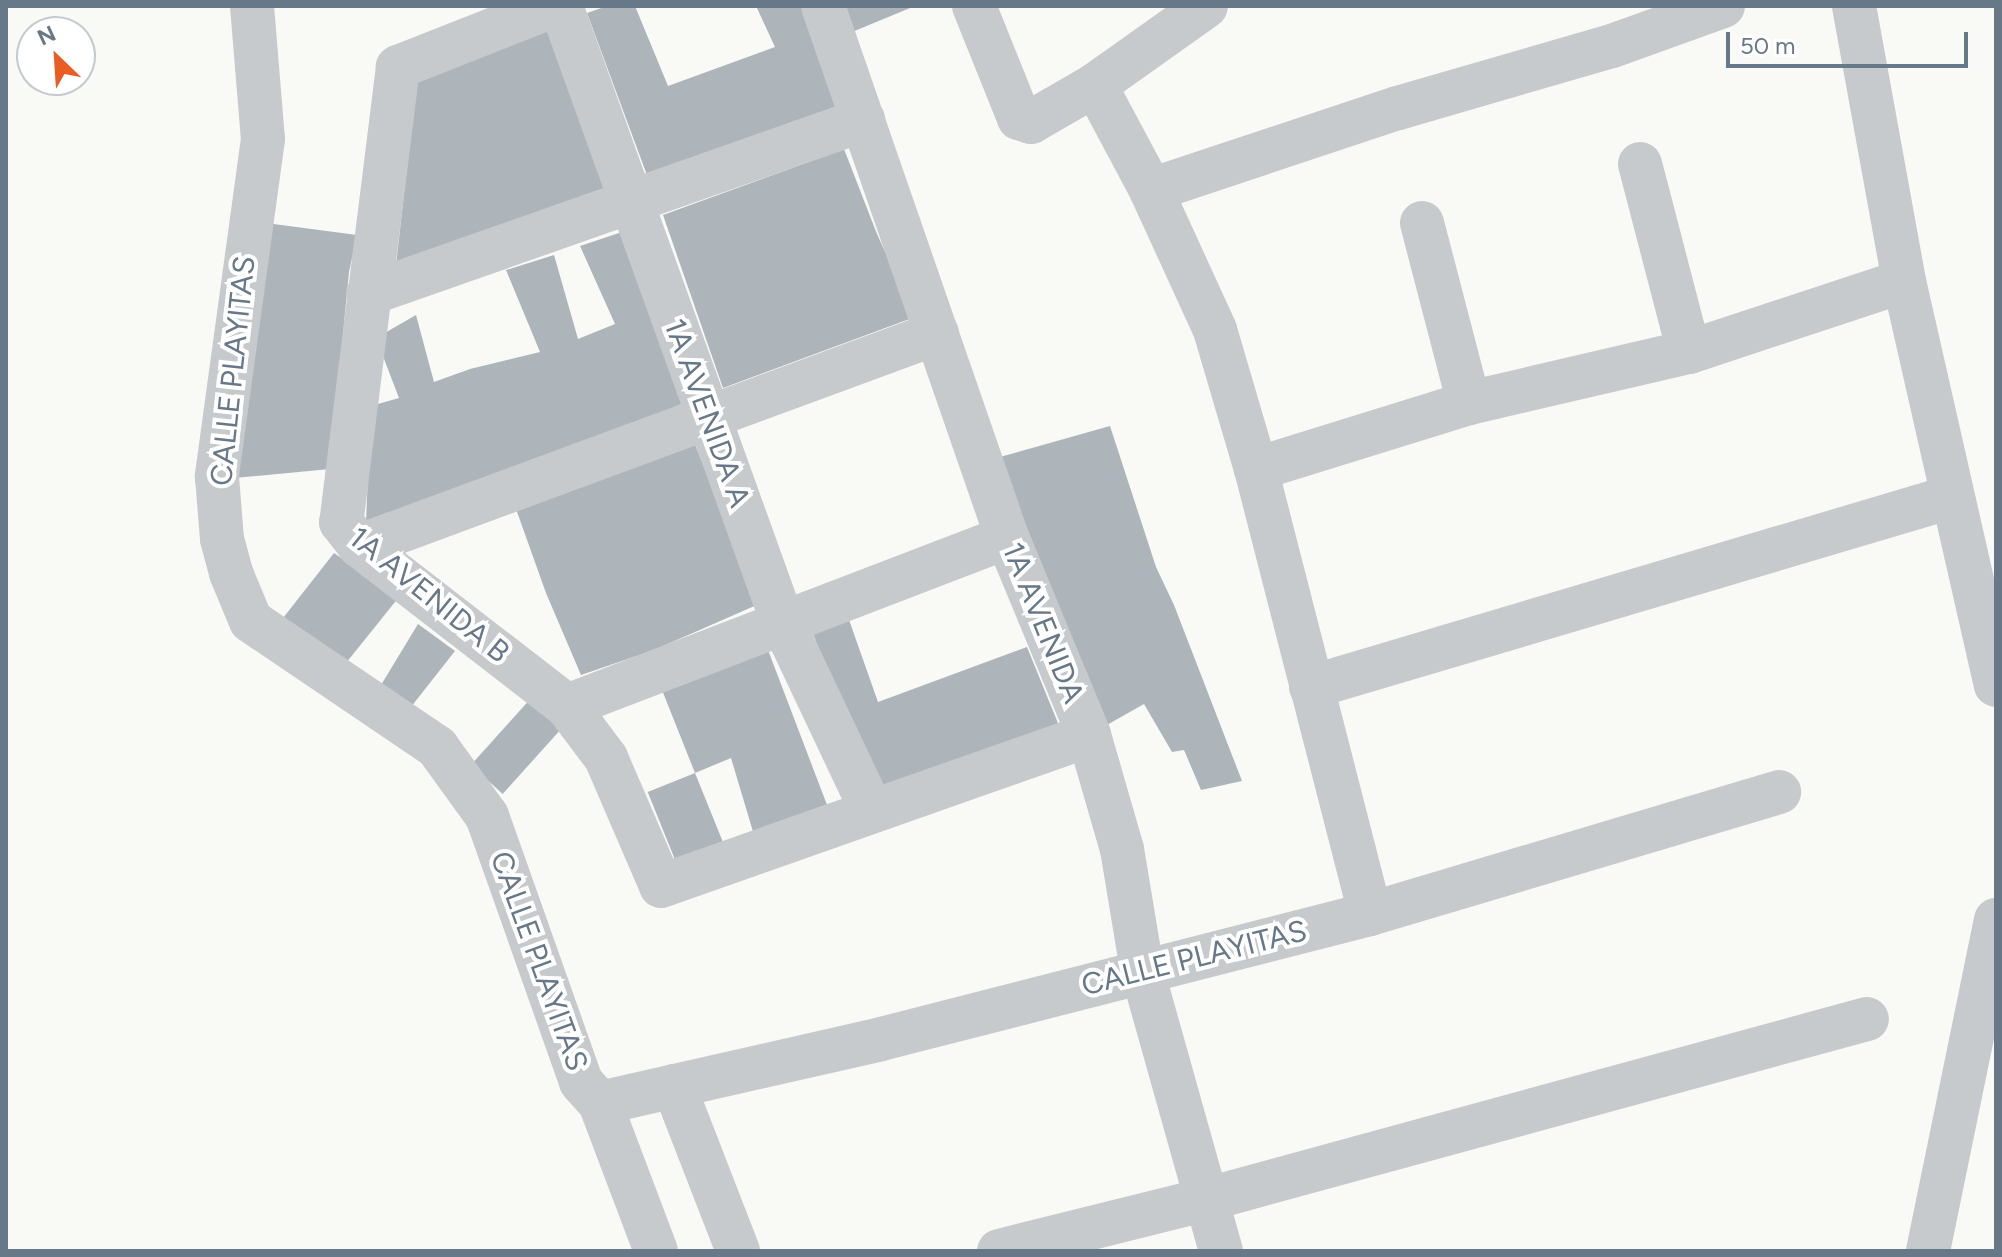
<!DOCTYPE html>
<style>
body{margin:0}
#map{position:relative;width:2002px;height:1257px;overflow:hidden;background:#f9f9f6;font-family:Figtree,sans-serif}
div>[style]{position:absolute}
.building>*{inset:0;background:#adb5bb;transform-origin:0 0}
.minor>*{height:44px;margin:-22px;padding:0 22px;transform-origin:22px;border-radius:22px;background:#c6cacd}
span{translate:-50% -50%;white-space:nowrap;text-align:center;line-height:1.15;-webkit-text-stroke:8px #fff;paint-order:stroke}
.street-label{font-size:30px;color:#677888}
.frame{position:absolute;inset:0;border:8px solid #677888;pointer-events:none}
.north{position:absolute;left:16px;top:16px;width:80px;height:80px;box-sizing:border-box;background:#fff;border:2px solid #c2c9cf;border-radius:50%;rotate:335deg;font-size:22px;font-weight:700;line-height:32px;text-align:center;color:#677888}
.north::after{content:'';display:block;margin:auto;width:28px;height:36px;background:#e95d25;clip-path:polygon(50% 0,100% 100%,50% 72%,0 100%)}
.scale{position:absolute;left:1726px;top:32px;width:242px;height:36px;box-sizing:border-box;border:4px solid #677888;border-top:0;padding-left:10px;font-size:24px;line-height:28px;white-space:nowrap;color:#677888;-webkit-text-stroke:6px #fff;paint-order:stroke}
</style>
<div id="map">
<div class="building">
<div style="clip-path:polygon(607px 6px,635px 6px,668px 86px,775px 47px,756px 6px,801px 6px,846px 110px,651px 186px,587px 13px)"></div>
<div style="clip-path:polygon(843px 6px,915px 6px,852px 32px)"></div>
<div style="clip-path:polygon(553px 23px,613px 196px,396px 265px,417px 78px)"></div>
<div style="clip-path:polygon(844px 149px,877px 234px,915px 317px,723px 388px,663px 215px)"></div>
<div style="clip-path:polygon(266px 223px,357px 235px,349px 272px,330px 469px,234px 478px)"></div>
<div style="clip-path:polygon(625px 231px,688px 401px,655px 417px,366px 521px,371px 406px,399px 398px,376px 338px,416px 315px,434px 382px,470px 369px,540px 352px,506px 270px,554px 255px,578px 339px,615px 324px,580px 246px)"></div>
<div style="clip-path:polygon(1110px 426px,1156px 567px,1174px 605px,1242px 781px,1201px 790px,1184px 750px,1172px 752px,1144px 704px,1098px 730px,1000px 457px)"></div>
<div style="clip-path:polygon(694px 442px,759px 604px,654px 650px,581px 675px,546px 593px,516px 509px)"></div>
<div style="clip-path:polygon(334px 553px,399px 597px,342px 668px,276px 627px)"></div>
<div style="clip-path:polygon(848px 617px,878px 702px,1027px 647px,1062px 733px,877px 800px,812px 631px)"></div>
<div style="clip-path:polygon(418px 624px,455px 651px,407px 712px,378px 690px)"></div>
<div style="clip-path:polygon(768px 650px,832px 818px,757px 845px,731px 758px,695px 773px,662px 690px)"></div>
<div style="left:533px;top:696px;width:43px;height:93px;rotate:42deg"></div>
<div style="left:695px;top:773px;width:92px;height:51px;rotate:68deg"></div>
</div>
<div class="minor">
<div style="left:252px;top:6px;width:133px;rotate:85.3deg"></div>
<div style="left:263px;top:139px;width:341px;rotate:97.8deg"></div>
<div style="left:217px;top:477px;width:62px;rotate:85.4deg"></div>
<div style="left:222px;top:539px;width:35px;rotate:75deg"></div>
<div style="left:231px;top:573px;width:52px;rotate:67.4deg"></div>
<div style="left:251px;top:621px;width:225px;rotate:34.1deg"></div>
<div style="left:437px;top:747px;width:85px;rotate:54.1deg"></div>
<div style="left:487px;top:816px;width:282px;rotate:70.5deg"></div>
<div style="left:581px;top:1082px;width:28px;rotate:48deg"></div>
<div style="left:600px;top:1103px;width:158px;rotate:69.3deg"></div>
<div style="left:553px;top:6px;width:167px;rotate:158.5deg"></div>
<div style="left:398px;top:67px;width:459px;rotate:97.1deg"></div>
<div style="left:341px;top:522px;width:31px;rotate:52deg"></div>
<div style="left:360px;top:546px;width:262px;rotate:37.7deg"></div>
<div style="left:567px;top:706px;width:65px;rotate:53.1deg"></div>
<div style="left:606px;top:758px;width:139px;rotate:66.7deg"></div>
<div style="left:661px;top:886px;width:454px;rotate:-19.4deg"></div>
<div style="left:561px;top:6px;width:656px;rotate:70.21deg"></div>
<div style="left:783px;top:623px;width:208px;rotate:64.7deg"></div>
<div style="left:823px;top:6px;width:562px;rotate:70.89deg"></div>
<div style="left:1007px;top:537px;width:214px;rotate:67.5deg"></div>
<div style="left:1089px;top:735px;width:119px;rotate:73.9deg"></div>
<div style="left:1122px;top:849px;width:123px;rotate:80.6deg"></div>
<div style="left:1142px;top:970px;width:292px;rotate:74.3deg"></div>
<div style="left:974px;top:6px;width:121px;rotate:68.1deg"></div>
<div style="left:1019px;top:118px;width:13px;rotate:18deg"></div>
<div style="left:1031px;top:122px;width:74px;rotate:-30deg"></div>
<div style="left:1095px;top:85px;width:136px;rotate:-35.4deg"></div>
<div style="left:1854px;top:6px;width:280px;rotate:79.7deg"></div>
<div style="left:1904px;top:281px;width:414px;rotate:77.2deg"></div>
<div style="left:1095px;top:85px;width:119px;rotate:61.9deg"></div>
<div style="left:1151px;top:190px;width:154px;rotate:65.4deg"></div>
<div style="left:1215px;top:330px;width:145px;rotate:73.6deg"></div>
<div style="left:1256px;top:469px;width:459px;rotate:75.6deg"></div>
<div style="left:1640px;top:164px;width:194px;rotate:75.4deg"></div>
<div style="left:1151px;top:190px;width:260px;rotate:-18.4deg"></div>
<div style="left:1398px;top:108px;width:223px;rotate:-16.2deg"></div>
<div style="left:1612px;top:46px;width:118px;rotate:-19.8deg"></div>
<div style="left:1422px;top:223px;width:186px;rotate:75.4deg"></div>
<div style="left:368px;top:294px;width:525px;rotate:-19.37deg"></div>
<div style="left:1256px;top:469px;width:223px;rotate:-17.2deg"></div>
<div style="left:1469px;top:403px;width:226px;rotate:-13.1deg"></div>
<div style="left:1689px;top:352px;width:226px;rotate:-18.3deg"></div>
<div style="left:360px;top:546px;width:615px;rotate:-20.26deg"></div>
<div style="left:1311px;top:687px;width:668px;rotate:-16.53deg"></div>
<div style="left:567px;top:706px;width:471px;rotate:-21deg"></div>
<div style="left:674px;top:1086px;width:177px;rotate:68.8deg"></div>
<div style="left:600px;top:1103px;width:288px;rotate:-12.8deg"></div>
<div style="left:881px;top:1039px;width:505px;rotate:-14.34deg"></div>
<div style="left:1370px;top:914px;width:427px;rotate:-16.6deg"></div>
<div style="left:999px;top:1251px;width:215px;rotate:-14deg"></div>
<div style="left:1208px;top:1199px;width:683px;rotate:-15.28deg"></div>
<div style="left:1928px;top:1251px;width:338px;rotate:-78.4deg"></div>
</div>
<div class="street-label">
<span style="left:233px;top:371px;rotate:-84deg">CALLE PLAYITAS</span>
<span style="left:707px;top:413px;rotate:70deg">1A AVENIDA A</span>
<span style="left:429px;top:595px;rotate:39deg">1A AVENIDA B</span>
<span style="left:1043px;top:623px;rotate:68deg">1A AVENIDA</span>
<span style="left:1194px;top:958px;rotate:-14deg">CALLE PLAYITAS</span>
<span style="left:539px;top:961px;rotate:70deg">CALLE PLAYITAS</span>
</div>
<div class="frame"></div>
<div class="north">N</div>
<div class="scale">50 m</div>
</div>
